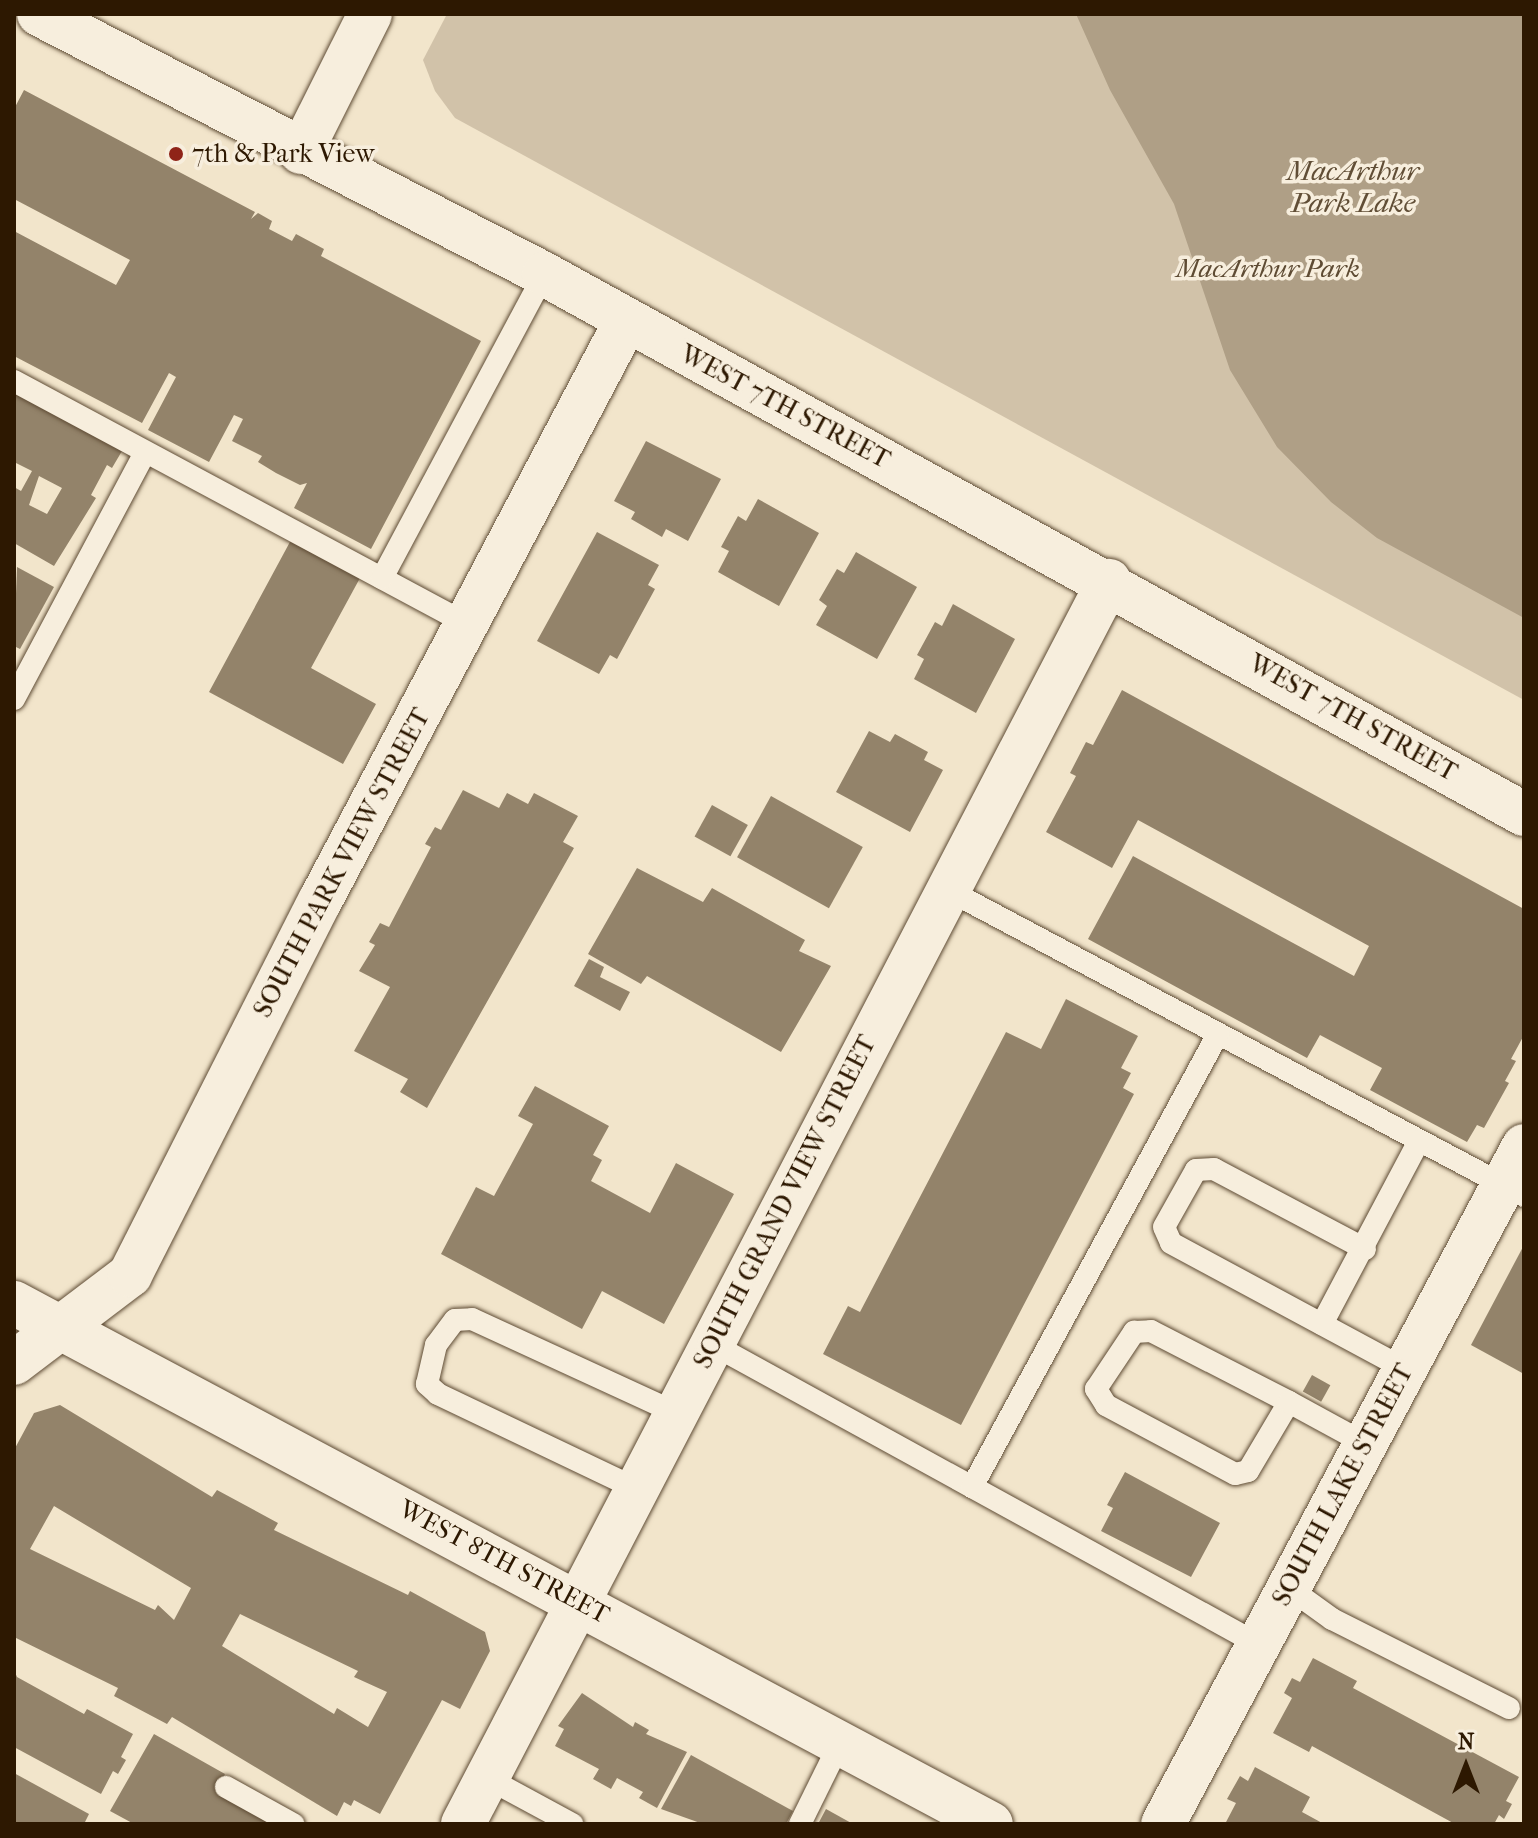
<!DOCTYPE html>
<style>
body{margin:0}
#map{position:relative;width:1538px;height:1838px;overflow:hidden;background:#f2e5cb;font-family:"IM FELL French Canon",serif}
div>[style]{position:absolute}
.green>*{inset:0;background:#d1c2a9}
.water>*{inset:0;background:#af9f86}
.building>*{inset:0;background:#93836a;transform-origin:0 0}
.roads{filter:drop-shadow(0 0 2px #5e4b34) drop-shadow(0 0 2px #5e4b34)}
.lane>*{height:22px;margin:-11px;padding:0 11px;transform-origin:11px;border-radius:11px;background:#f7eedd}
.street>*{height:44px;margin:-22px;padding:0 22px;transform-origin:22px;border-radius:22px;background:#f7eedd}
.secondary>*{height:44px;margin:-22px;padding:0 22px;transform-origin:22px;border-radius:22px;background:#f7eedd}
.dots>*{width:22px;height:22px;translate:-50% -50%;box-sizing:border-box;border:4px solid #f7eedd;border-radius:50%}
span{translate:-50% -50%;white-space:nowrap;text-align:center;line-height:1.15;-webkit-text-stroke:7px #f7eedd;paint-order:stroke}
.poi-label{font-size:26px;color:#2d1801}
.left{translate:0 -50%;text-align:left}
.park-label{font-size:26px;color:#5e4b33;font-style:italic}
.street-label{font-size:26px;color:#2d1801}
.water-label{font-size:28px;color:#614e36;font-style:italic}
.frame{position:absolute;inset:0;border:16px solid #2d1801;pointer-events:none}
.north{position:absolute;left:1426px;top:1726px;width:80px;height:80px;-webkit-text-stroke:6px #f7eedd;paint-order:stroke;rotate:0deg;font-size:22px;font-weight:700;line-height:32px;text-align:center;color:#2d1801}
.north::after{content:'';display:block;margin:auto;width:28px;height:36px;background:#2d1801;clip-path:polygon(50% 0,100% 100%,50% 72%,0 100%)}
</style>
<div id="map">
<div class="green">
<div style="clip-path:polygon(447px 14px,1524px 14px,1524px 700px,455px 118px,435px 91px,423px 60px)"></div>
</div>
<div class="water">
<div style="clip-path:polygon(1076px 14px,1524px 14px,1524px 618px,1377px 538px,1331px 502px,1277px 447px,1230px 370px,1174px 204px,1110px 90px)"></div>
</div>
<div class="building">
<div style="clip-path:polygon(24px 90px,255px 212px,251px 219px,258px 213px,272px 221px,269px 229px,292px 241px,296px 234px,324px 249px,321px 256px,481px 341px,371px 549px,294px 508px,307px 483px,300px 485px,276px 473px,258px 462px,262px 456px,232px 441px,243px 419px,234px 415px,209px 462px,148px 430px,176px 377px,169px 373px,142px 423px,14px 356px,14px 231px,116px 285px,130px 260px,14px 199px,14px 109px)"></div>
<div style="clip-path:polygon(evenodd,14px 392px,122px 451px,112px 468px,107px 465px,91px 495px,96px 498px,54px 566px,14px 543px,14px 487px,21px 491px,32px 471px,14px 462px,14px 392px,39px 476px,62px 488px,47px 514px,29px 505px,39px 476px)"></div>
<div style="clip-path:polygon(646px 441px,721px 479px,688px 541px,666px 529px,662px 537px,631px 519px,635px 512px,614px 501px)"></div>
<div style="clip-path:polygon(758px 499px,819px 533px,779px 606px,718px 572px,729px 551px,721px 547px,738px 516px,746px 521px)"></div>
<div style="clip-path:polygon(597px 532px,659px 565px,648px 585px,655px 589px,617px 659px,610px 655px,599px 674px,537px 641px)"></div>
<div style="clip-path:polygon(291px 540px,360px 578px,311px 668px,376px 704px,343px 764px,209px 692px)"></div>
<div style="clip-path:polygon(856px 552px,917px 587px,877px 659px,816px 625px,827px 606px,819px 600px,837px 569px,844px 573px)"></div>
<div style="clip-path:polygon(17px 567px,54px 587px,20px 649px,14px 646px)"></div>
<div style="clip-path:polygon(953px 604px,1015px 639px,976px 713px,914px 679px,924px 659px,917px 655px,935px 622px,942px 626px)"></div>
<div style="clip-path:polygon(1122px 690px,1524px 909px,1524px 1035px,1511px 1059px,1516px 1061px,1505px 1081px,1509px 1083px,1484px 1128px,1477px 1125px,1467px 1142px,1370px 1090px,1382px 1068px,1320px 1035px,1307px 1058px,1088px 939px,1133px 856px,1354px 976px,1369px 946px,1138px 820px,1112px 868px,1046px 832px,1076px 776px,1070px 773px,1086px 742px,1093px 745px)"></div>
<div style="clip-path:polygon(869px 731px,890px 742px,895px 734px,928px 752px,924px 760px,943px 770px,910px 832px,836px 792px)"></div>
<div style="clip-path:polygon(463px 790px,499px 808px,507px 793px,528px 804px,534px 793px,578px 816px,563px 842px,574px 848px,427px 1108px,400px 1092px,408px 1079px,354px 1051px,390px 987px,359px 971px,375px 945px,369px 942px,380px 923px,389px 927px,431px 847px,425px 844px,435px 827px,441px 830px)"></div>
<div style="left:771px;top:796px;width:105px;height:70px;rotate:29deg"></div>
<div style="left:712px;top:805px;width:41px;height:36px;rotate:29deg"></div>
<div style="clip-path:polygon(637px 868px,703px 902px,712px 888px,805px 940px,799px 951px,831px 966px,781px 1052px,647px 976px,641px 984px,588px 954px)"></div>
<div style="clip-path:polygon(589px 959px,604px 967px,600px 977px,630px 992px,620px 1011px,574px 986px)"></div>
<div style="clip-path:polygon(1066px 999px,1138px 1036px,1121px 1068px,1131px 1073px,1123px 1088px,1134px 1094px,961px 1425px,823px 1354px,848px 1306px,860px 1312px,1006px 1032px,1041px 1049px)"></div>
<div style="clip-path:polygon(535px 1086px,609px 1126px,593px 1155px,602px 1160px,591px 1181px,650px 1213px,676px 1163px,734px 1194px,664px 1324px,602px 1291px,582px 1329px,441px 1254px,476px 1187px,494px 1196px,533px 1124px,518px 1116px)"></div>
<div style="clip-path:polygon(1524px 1245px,1524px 1374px,1471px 1345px)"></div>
<div style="left:1312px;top:1375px;width:21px;height:19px;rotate:29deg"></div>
<div style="clip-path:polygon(evenodd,60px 1405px,212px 1497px,217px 1490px,278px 1523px,274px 1530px,408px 1595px,410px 1591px,485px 1632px,490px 1651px,460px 1709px,442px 1700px,380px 1814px,354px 1800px,351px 1806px,344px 1802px,337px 1816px,172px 1717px,167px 1724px,114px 1696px,118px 1688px,14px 1637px,14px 1450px,34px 1413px,60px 1405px,54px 1506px,191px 1588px,174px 1620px,158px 1605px,155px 1610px,30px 1549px,54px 1506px,60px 1405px,240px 1614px,358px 1671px,354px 1677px,387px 1692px,368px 1727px,337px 1708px,334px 1714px,222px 1646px,240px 1614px)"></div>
<div style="clip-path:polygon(1125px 1472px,1220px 1523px,1191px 1577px,1101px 1531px,1113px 1508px,1107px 1505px)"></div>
<div style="clip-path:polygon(1313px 1658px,1357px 1681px,1353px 1688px,1519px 1777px,1506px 1801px,1512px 1804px,1504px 1819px,1499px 1815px,1494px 1824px,1455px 1824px,1312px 1746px,1309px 1752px,1273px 1733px,1292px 1698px,1284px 1693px,1292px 1678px,1300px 1682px)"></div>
<div style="clip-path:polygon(14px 1670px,17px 1677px,84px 1714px,87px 1709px,133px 1734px,121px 1757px,126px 1760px,118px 1774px,113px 1771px,101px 1794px,14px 1747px)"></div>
<div style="clip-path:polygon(582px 1693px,633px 1727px,635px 1722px,649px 1730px,646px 1734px,687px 1752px,657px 1808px,639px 1798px,643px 1792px,617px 1778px,611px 1789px,593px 1779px,599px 1769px,555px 1746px,564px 1729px,558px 1726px)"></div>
<div style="clip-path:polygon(154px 1734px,225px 1774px,218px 1789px,281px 1824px,134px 1824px,110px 1811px)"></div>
<div style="clip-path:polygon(691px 1755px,793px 1811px,786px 1824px,703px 1824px,661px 1809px)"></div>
<div style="clip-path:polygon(1255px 1767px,1310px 1797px,1302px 1812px,1324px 1824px,1225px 1824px,1236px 1803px,1227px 1799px,1240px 1776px,1248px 1781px)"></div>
<div style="clip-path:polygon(14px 1773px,89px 1814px,84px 1824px,14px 1824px)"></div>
<div style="clip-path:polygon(826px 1809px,853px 1824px,818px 1824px)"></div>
</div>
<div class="roads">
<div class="lane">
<div style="left:14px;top:381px;width:516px;rotate:28.2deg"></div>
<div style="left:382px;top:578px;width:344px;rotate:-61.9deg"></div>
<div style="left:14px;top:699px;width:277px;rotate:-62deg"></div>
<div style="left:946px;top:889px;width:654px;rotate:27.97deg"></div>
<div style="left:1365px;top:1249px;width:171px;rotate:-152.1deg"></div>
<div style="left:1214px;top:1169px;width:18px;rotate:177deg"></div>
<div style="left:1196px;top:1170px;width:65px;rotate:119.3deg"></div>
<div style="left:1164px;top:1227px;width:17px;rotate:66deg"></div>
<div style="left:1171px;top:1243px;width:266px;rotate:28.3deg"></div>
<div style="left:1322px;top:1324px;width:207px;rotate:-62.1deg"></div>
<div style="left:712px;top:1344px;width:623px;rotate:28.79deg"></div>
<div style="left:1289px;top:1402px;width:80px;rotate:120.7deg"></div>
<div style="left:1248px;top:1471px;width:13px;rotate:167deg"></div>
<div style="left:1235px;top:1474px;width:146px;rotate:-151.9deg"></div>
<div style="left:1106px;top:1405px;width:19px;rotate:-122deg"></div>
<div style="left:1096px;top:1389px;width:69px;rotate:-56.3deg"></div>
<div style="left:1134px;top:1332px;width:17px;rotate:-3deg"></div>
<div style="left:1151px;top:1331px;width:155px;rotate:27.2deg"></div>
<div style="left:1289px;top:1402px;width:88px;rotate:28.6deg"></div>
<div style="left:972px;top:1487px;width:515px;rotate:-61.5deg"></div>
<div style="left:637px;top:1489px;width:221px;rotate:-154.5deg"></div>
<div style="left:438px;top:1394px;width:15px;rotate:-138deg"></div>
<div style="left:427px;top:1384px;width:40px;rotate:-77deg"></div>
<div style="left:436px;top:1345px;width:31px;rotate:-53deg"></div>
<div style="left:455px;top:1320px;width:17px;rotate:-3deg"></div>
<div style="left:472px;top:1319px;width:225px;rotate:24.7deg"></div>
<div style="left:1289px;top:1588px;width:53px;rotate:35.8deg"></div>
<div style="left:1332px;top:1619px;width:198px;rotate:26.7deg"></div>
<div style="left:487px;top:1778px;width:97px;rotate:28.4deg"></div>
<div style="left:226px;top:1787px;width:77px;rotate:28.9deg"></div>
<div style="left:800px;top:1824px;width:90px;rotate:-63.7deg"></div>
</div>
<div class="street">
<div style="left:301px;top:152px;width:154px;rotate:-63.4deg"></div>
<div style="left:14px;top:1363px;width:146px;rotate:-37.2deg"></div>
<div style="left:130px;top:1275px;width:419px;rotate:-63.1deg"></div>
<div style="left:320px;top:901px;width:654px;rotate:-62.18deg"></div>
<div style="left:463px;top:1824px;width:1401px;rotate:-62.54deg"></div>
<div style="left:1163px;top:1824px;width:768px;rotate:-61.97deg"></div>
</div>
<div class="secondary">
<div style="left:39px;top:14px;width:568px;rotate:27.24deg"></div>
<div style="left:544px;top:274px;width:1119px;rotate:28.86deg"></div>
<div style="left:14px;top:1303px;width:1107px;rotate:28.07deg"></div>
</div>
</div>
<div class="dots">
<div style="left:176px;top:154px;background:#8f2418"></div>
</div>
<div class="poi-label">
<span class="left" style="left:192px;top:154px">7th &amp; Park View</span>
</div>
<div class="park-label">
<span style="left:1268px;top:269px">MacArthur Park</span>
</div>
<div class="street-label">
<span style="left:785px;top:407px;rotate:28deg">WEST 7TH STREET</span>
<span style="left:1353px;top:718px;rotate:29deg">WEST 7TH STREET</span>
<span style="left:342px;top:863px;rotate:-62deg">SOUTH PARK VIEW STREET</span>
<span style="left:785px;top:1202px;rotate:-63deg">SOUTH GRAND VIEW STREET</span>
<span style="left:1343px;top:1485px;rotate:-62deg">SOUTH LAKE STREET</span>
<span style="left:504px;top:1562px;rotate:28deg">WEST 8TH STREET</span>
</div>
<div class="water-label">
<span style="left:1353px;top:187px">MacArthur<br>Park Lake</span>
</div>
<div class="frame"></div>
<div class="north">N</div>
</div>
